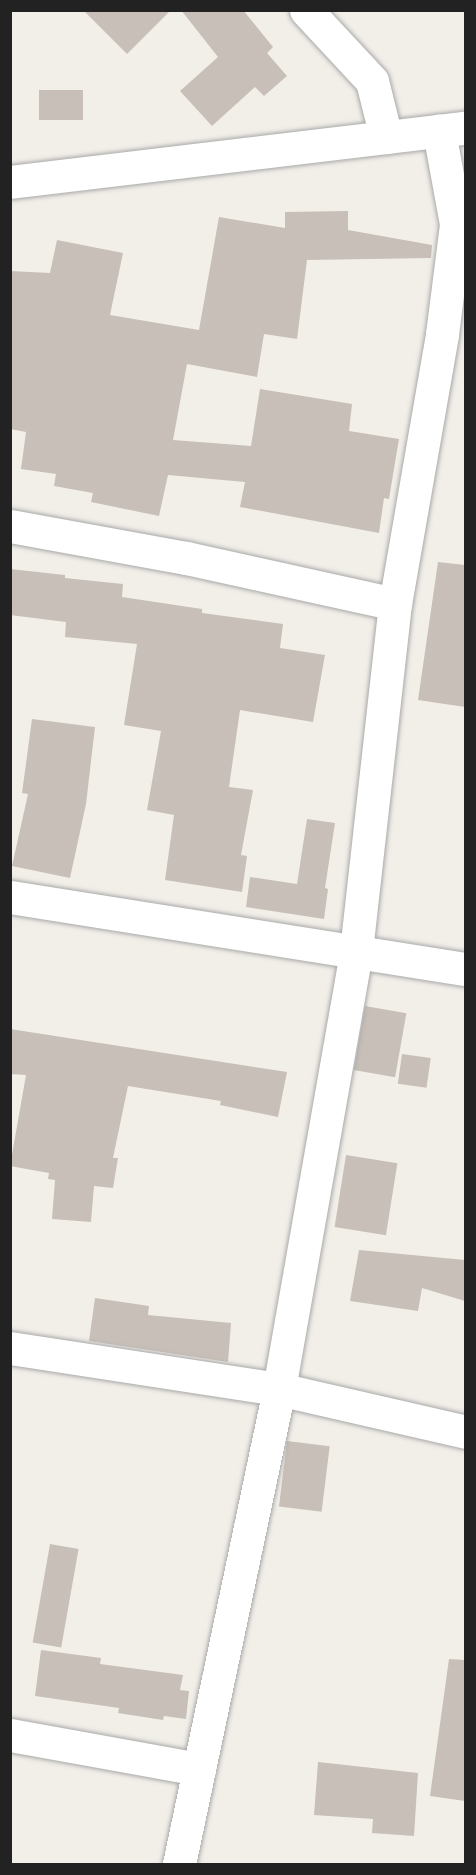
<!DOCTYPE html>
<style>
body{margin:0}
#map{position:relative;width:476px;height:1875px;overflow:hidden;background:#f2efe9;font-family:"Titillium Web",sans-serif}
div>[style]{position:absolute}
.building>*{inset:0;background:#c7bfb8;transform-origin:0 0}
.roads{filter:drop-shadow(0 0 2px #a9a9a9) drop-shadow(0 0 2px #a9a9a9)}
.minor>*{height:33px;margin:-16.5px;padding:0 16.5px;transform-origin:16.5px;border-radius:16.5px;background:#fff}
.tertiary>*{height:33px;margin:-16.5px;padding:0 16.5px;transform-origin:16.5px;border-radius:16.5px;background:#fff}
span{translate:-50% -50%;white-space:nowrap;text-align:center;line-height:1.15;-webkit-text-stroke:6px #fff;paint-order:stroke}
.frame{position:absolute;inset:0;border:12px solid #222;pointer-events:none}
</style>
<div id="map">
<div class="building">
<div style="clip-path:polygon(83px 10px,171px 10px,127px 54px)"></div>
<div style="clip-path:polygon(181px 10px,243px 10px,273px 47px,267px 53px,287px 76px,264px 96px,255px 87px,212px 126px,180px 91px,218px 57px)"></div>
<div style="left:39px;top:90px;width:44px;height:30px"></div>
<div style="clip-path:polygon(348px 211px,348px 230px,432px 245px,431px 258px,307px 260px,297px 339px,264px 334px,257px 377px,187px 364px,173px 440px,251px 446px,260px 389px,352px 404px,349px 431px,399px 439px,389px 499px,384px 498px,379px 533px,240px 507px,245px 482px,168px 475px,159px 516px,91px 502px,93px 493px,54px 486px,56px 474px,21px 469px,26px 432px,10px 429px,10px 271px,50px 273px,57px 240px,123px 253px,110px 315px,199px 330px,219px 217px,285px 228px,285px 212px)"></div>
<div style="clip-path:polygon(438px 562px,465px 565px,465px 707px,418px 700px)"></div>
<div style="clip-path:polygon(10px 569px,65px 575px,65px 578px,123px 584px,122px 597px,202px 609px,202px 613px,283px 624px,280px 648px,325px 655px,313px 722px,240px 710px,229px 787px,253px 790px,241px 855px,247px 856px,242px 892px,165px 880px,174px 815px,147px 810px,161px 731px,124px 725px,137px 644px,65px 637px,66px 622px,10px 615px)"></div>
<div style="clip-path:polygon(32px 719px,95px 727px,86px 804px,70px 878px,12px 866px,28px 794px,22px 793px)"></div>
<div style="clip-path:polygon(307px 819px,335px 823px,325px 888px,328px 889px,324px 919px,246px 907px,250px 877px,297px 884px)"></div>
<div style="left:365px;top:1006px;width:42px;height:65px;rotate:10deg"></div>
<div style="clip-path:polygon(10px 1029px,287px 1072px,278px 1117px,220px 1105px,221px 1101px,128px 1086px,113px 1158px,118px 1158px,113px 1188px,94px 1186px,91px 1222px,52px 1219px,55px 1180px,48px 1179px,49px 1173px,10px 1166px,26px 1075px,10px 1074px)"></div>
<div style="left:402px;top:1054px;width:29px;height:30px;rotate:8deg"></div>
<div style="left:346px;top:1155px;width:52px;height:73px;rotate:9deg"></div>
<div style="clip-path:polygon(359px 1250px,465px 1260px,465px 1301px,422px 1288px,418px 1311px,350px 1301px)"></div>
<div style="clip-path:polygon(95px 1298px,149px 1306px,148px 1315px,231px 1323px,228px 1362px,89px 1341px)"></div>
<div style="left:287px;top:1441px;width:43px;height:66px;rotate:7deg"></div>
<div style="left:50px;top:1544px;width:29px;height:100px;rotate:10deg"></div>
<div style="clip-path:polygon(41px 1650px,101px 1658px,100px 1664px,183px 1675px,180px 1690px,189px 1691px,186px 1719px,164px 1716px,163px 1720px,118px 1713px,119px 1708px,35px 1696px)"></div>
<div style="clip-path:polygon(449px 1659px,465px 1660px,465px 1801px,430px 1796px)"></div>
<div style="clip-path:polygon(318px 1762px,418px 1773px,414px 1836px,372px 1833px,373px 1819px,314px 1815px)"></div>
</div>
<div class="roads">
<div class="minor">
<div style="left:306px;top:10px;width:97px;rotate:47.1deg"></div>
<div style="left:372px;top:81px;width:58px;rotate:76deg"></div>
<div style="left:10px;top:526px;width:179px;rotate:10.3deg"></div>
<div style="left:186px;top:558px;width:214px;rotate:12.4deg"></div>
<div style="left:10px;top:897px;width:462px;rotate:9deg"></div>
<div style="left:10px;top:1348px;width:272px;rotate:8.7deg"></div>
<div style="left:279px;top:1389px;width:192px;rotate:12.9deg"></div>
<div style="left:10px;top:1735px;width:192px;rotate:10.2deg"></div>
<div style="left:179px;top:1864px;width:485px;rotate:-78.1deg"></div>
<div style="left:279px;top:1389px;width:445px;rotate:-80deg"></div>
<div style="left:356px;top:951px;width:349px;rotate:-83.6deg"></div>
<div style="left:395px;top:604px;width:274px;rotate:-80.1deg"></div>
<div style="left:442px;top:334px;width:111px;rotate:-82.7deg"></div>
<div style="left:456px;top:224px;width:95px;rotate:-100.4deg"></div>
</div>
<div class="tertiary">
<div style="left:10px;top:182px;width:459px;rotate:-6.8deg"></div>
</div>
</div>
<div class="frame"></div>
</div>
